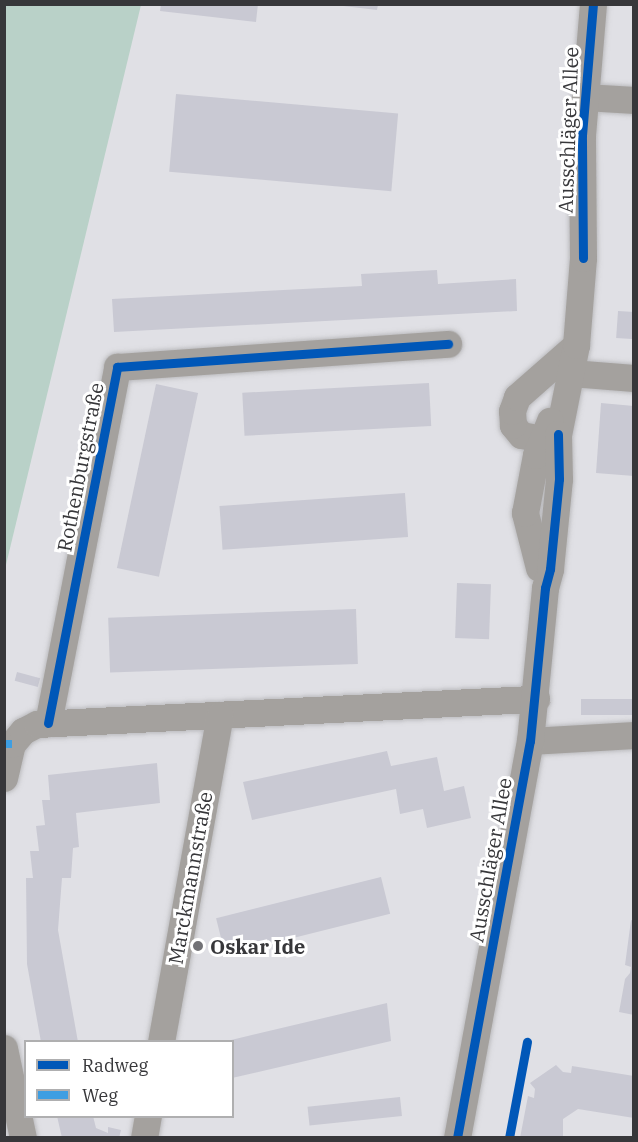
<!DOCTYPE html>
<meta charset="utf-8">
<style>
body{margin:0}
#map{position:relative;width:638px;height:1142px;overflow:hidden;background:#e0e0e5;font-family:"IBM Plex Serif",serif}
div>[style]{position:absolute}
.green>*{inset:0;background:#b9d1c8}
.building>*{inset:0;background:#c9c9d3;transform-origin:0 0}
.roads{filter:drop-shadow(0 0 2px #bcbcbf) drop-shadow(0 0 2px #bcbcbf)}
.minor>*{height:27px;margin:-13.5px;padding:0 13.5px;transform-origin:13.5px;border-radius:13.5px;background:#a4a19e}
.quiet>*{height:8px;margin-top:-4px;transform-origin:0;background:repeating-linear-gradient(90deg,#3e9ee2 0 15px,transparent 0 23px)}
.cycleway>*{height:9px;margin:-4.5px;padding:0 4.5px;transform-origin:4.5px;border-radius:4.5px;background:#0057b8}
.dots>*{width:16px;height:16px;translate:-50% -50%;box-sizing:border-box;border:3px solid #fff;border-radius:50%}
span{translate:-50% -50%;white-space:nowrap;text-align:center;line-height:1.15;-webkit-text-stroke:6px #fff;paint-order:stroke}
.street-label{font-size:20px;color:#37373a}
.poi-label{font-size:20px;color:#37373a;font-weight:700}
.left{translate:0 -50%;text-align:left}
.frame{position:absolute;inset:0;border:6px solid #37373a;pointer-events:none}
.legend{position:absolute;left:24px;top:1040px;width:210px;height:78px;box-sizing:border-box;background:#fff;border:2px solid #afafb0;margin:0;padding:8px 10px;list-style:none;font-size:18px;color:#37373a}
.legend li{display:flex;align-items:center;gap:12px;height:30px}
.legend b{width:30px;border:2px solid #afafb0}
</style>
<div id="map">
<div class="green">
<div style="clip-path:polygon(5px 4px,141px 5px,5px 569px,4px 5px)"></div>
</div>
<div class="building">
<div style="clip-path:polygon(161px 4px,258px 4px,256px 22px,160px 11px)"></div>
<div style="clip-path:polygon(335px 5px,378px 5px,377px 10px)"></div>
<div style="left:176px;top:94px;width:223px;height:78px;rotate:5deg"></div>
<div style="clip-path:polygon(437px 270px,438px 284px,516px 279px,517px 311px,114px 332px,112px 299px,362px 286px,361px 274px)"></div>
<div style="left:618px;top:311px;width:16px;height:27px;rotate:4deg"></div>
<div style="left:429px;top:383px;width:43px;height:187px;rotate:87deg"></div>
<div style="left:156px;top:384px;width:43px;height:188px;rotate:12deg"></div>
<div style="clip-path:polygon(601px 403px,634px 406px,634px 476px,596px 473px)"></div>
<div style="left:405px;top:493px;width:44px;height:186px;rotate:86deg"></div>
<div style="left:457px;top:583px;width:34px;height:55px;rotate:2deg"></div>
<div style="left:356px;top:609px;width:55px;height:248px;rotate:88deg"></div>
<div style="left:17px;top:672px;width:24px;height:9px;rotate:15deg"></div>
<div style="left:634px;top:699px;width:16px;height:53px;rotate:90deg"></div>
<div style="clip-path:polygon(387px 751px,391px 766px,437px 757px,444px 791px,464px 786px,471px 818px,427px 828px,423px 809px,400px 814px,396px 789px,252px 820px,243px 782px)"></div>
<div style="clip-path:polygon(157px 763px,160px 803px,76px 813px,79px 847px,73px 848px,71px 878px,62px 878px,58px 930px,78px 1042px,41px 1042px,27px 964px,26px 878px,33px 878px,30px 851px,39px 851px,36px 826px,45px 825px,42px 800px,50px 800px,48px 775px)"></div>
<div style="left:381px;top:877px;width:38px;height:170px;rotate:76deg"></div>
<div style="clip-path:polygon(631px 920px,634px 921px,634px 1015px,619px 1012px,625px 979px,630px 973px,631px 967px,625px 965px)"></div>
<div style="clip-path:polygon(387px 1003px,391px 1041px,232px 1078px,232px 1042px,227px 1041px)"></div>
<div style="clip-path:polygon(556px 1065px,563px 1072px,571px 1073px,572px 1066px,634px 1076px,634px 1118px,578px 1109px,563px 1119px,563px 1138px,520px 1138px,528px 1096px,534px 1098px,535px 1089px,530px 1083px)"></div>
<div style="left:400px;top:1097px;width:19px;height:93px;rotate:84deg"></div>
<div style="clip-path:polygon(57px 1116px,93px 1116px,96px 1128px,108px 1133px,108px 1127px,121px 1130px,119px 1138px,62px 1138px)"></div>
</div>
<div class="roads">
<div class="minor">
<div style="left:585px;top:97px;width:49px;rotate:3.5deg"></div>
<div style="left:571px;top:373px;width:63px;rotate:4.5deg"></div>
<div style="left:557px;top:435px;width:16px;rotate:165deg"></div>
<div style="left:542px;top:439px;width:21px;rotate:-169deg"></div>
<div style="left:521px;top:435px;width:13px;rotate:-129deg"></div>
<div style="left:513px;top:425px;width:14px;rotate:-94deg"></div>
<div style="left:512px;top:411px;width:15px;rotate:-70deg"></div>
<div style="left:517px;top:397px;width:79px;rotate:-41.4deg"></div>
<div style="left:555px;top:450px;width:107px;rotate:-78.7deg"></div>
<div style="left:576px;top:345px;width:87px;rotate:-85.4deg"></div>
<div style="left:583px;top:258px;width:123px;rotate:-90.5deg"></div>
<div style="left:582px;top:135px;width:131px;rotate:-85.2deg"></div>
<div style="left:539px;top:568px;width:57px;rotate:-104.3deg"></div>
<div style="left:525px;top:513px;width:59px;rotate:-79.3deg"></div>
<div style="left:536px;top:455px;width:37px;rotate:-68deg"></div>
<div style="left:48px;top:723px;width:363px;rotate:-79deg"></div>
<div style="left:117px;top:367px;width:332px;rotate:-4deg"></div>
<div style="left:530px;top:741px;width:104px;rotate:-3.3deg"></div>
<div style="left:4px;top:778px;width:35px;rotate:-77deg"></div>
<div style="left:12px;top:744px;width:17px;rotate:-50deg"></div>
<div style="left:23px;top:731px;width:16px;rotate:-27deg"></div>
<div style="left:37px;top:724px;width:500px;rotate:-2.9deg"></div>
<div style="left:161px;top:1042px;width:332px;rotate:-79.8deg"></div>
<div style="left:4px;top:1048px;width:92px;rotate:78.1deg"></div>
<div style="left:144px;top:1138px;width:22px;rotate:-80deg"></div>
<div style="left:457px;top:1138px;width:404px;rotate:-79.6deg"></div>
<div style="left:530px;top:741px;width:154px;rotate:-84.4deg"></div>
<div style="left:545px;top:588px;width:20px;rotate:-75deg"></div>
<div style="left:550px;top:569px;width:90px;rotate:-84.3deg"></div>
<div style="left:559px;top:479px;width:45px;rotate:-91.3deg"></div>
</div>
</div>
<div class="quiet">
<div style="left:4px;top:744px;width:8px"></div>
</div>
<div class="cycleway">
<div style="left:583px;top:258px;width:123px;rotate:-90.5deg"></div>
<div style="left:582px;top:135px;width:131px;rotate:-85.2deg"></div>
<div style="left:48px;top:723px;width:363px;rotate:-79deg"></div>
<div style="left:117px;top:367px;width:332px;rotate:-4deg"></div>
<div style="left:457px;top:1138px;width:404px;rotate:-79.6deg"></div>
<div style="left:530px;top:741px;width:154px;rotate:-84.4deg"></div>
<div style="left:545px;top:588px;width:20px;rotate:-75deg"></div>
<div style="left:550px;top:569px;width:90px;rotate:-84.3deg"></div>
<div style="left:559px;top:479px;width:45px;rotate:-91.3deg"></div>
<div style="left:509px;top:1138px;width:98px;rotate:-79.4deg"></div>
</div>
<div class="dots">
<div style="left:198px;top:946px;background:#727276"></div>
</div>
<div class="street-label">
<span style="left:568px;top:130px;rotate:-88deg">Ausschläger Allee</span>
<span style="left:80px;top:467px;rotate:-79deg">Rothenburgstraße</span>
<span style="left:490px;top:860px;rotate:-80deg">Ausschläger Allee</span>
<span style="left:190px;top:878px;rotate:-80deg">Marckmannstraße</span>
</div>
<div class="poi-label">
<span class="left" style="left:210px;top:946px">Oskar Ide</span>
</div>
<div class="frame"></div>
<ul class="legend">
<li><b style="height:8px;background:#0057b8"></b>Radweg</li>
<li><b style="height:8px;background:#3e9ee2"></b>Weg</li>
</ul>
</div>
